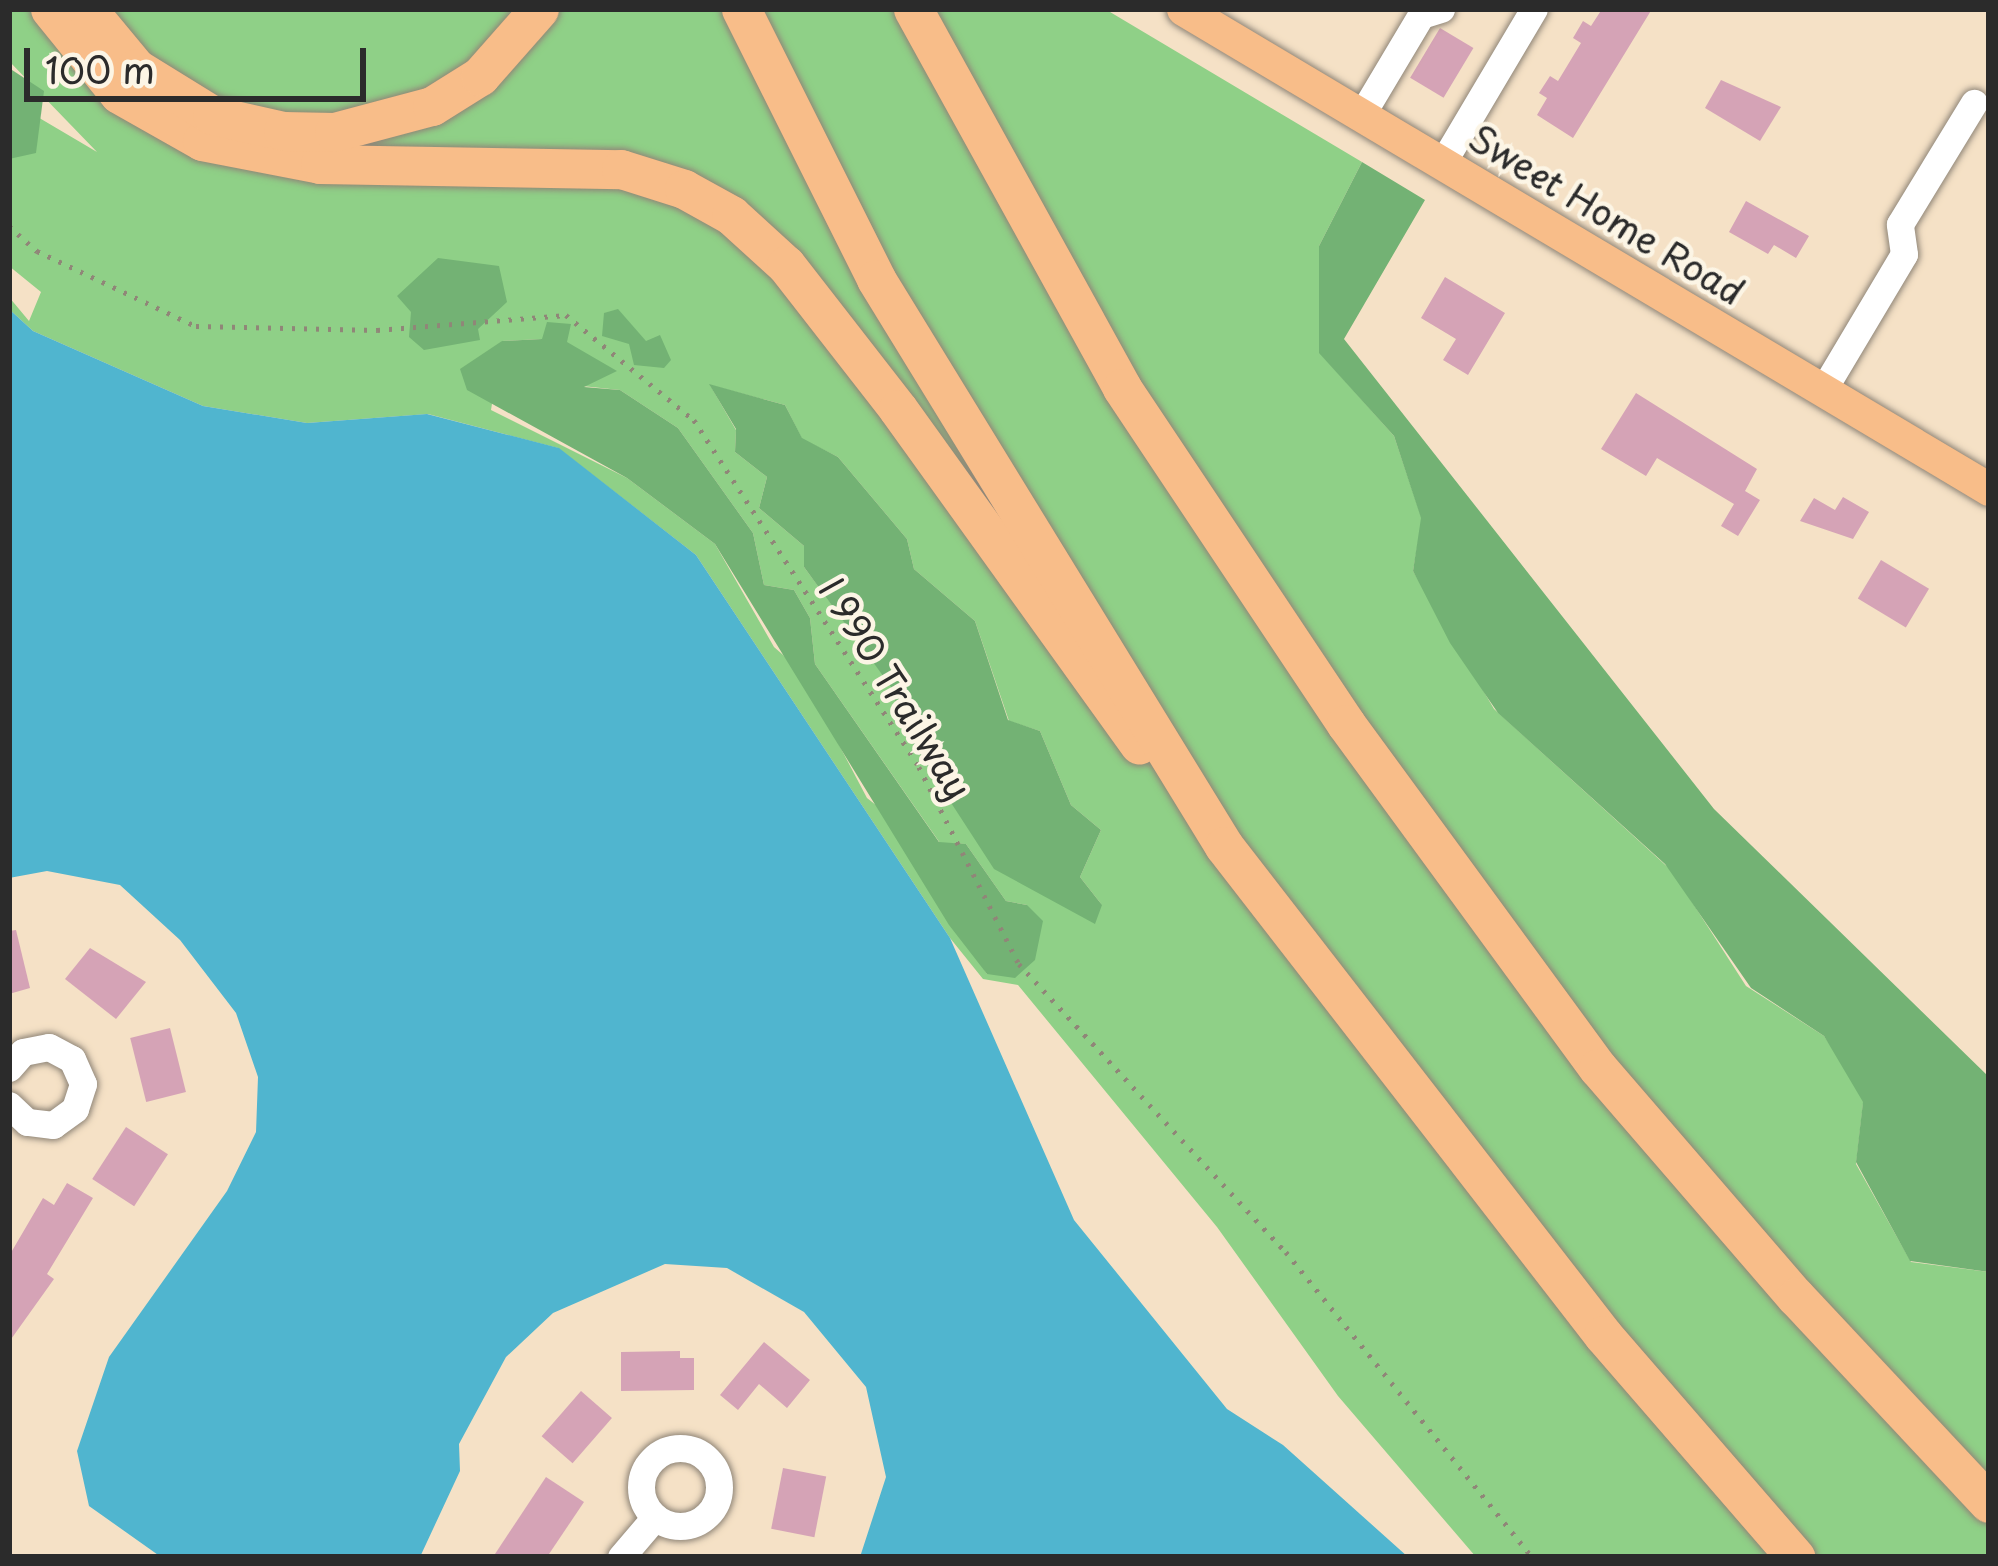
<!DOCTYPE html>
<style>
body{margin:0}
#map{position:relative;width:1998px;height:1566px;overflow:hidden;background:#f5e1c6;font-family:"Playpen Sans",sans-serif}
div>[style]{position:absolute}
.green>*{inset:0;background:#8fd087}
.forest>*{inset:0;background:#73b274}
.water>*{inset:0;background:#50b5cf}
.building>*{inset:0;background:#d5a3b6;transform-origin:0 0}
.path>*{height:4.5px;margin-top:-2.25px;transform-origin:0;background:repeating-linear-gradient(90deg,#908678 0 3px,transparent 0 12px)}
.roads{filter:drop-shadow(0 0 3px #908678) drop-shadow(0 0 3px #908678)}
.minor>*{height:27px;margin:-13.5px;padding:0 13.5px;transform-origin:13.5px;border-radius:13.5px;background:#fff}
.minor>.ring{margin:-13.5px;padding:0;box-sizing:content-box;background:none;border:27px solid #fff;border-radius:50%}
.major>*{height:33px;margin:-16.5px;padding:0 16.5px;transform-origin:16.5px;border-radius:16.5px;background:#f8bd89}
.highway>*{height:39px;margin:-19.5px;padding:0 19.5px;transform-origin:19.5px;border-radius:19.5px;background:#f8bd89}
span{translate:-50% -50%;white-space:nowrap;text-align:center;line-height:1.15;-webkit-text-stroke:9px #fcf5e5;paint-order:stroke}
.street-label{font-size:36px;color:#2b2b2b}
.frame{position:absolute;inset:0;border:12px solid #2b2b2b;pointer-events:none}
.scale{position:absolute;left:24px;top:48px;width:342px;height:54px;box-sizing:border-box;border:6px solid #2b2b2b;border-top:0;padding-left:15px;font-size:36px;line-height:42px;white-space:nowrap;color:#2b2b2b;-webkit-text-stroke:9px #fcf5e5;paint-order:stroke}
</style>
<div id="map">
<div class="green">
<div style="clip-path:polygon(evenodd,9px 9px,1105px 9px,1362px 162px,1319px 246px,1319px 352px,1394px 436px,1422px 519px,1413px 571px,1494px 709px,1672px 871px,1746px 986px,1824px 1036px,1864px 1095px,1856px 1164px,1911px 1262px,1989px 1272px,1989px 1557px,1476px 1557px,1338px 1396px,1217px 1227px,1018px 985px,983px 979px,950px 938px,696px 555px,558px 448px,428px 414px,307px 423px,203px 406px,33px 331px,9px 309px,9px 297px,29px 321px,41px 292px,9px 266px,9px 158px,35px 152px,36px 116px,97px 152px,9px 61px,9px 9px,542px 339px,615px 371px,582px 386px,620px 390px,678px 428px,753px 533px,764px 585px,794px 590px,810px 618px,815px 664px,940px 843px,966px 844px,1006px 901px,1027px 905px,987px 974px,886px 813px,867px 798px,799px 669px,774px 647px,715px 544px,627px 478px,491px 410px,502px 341px,542px 339px,9px 9px,710px 385px,785px 405px,802px 439px,838px 457px,907px 539px,914px 569px,975px 621px,1009px 721px,1040px 731px,1071px 805px,1101px 830px,1080px 877px,1102px 905px,898px 722px,895px 691px,804px 567px,804px 546px,759px 508px,767px 477px,735px 452px,736px 430px,710px 385px)"></div>
</div>
<div class="forest">
<div style="clip-path:polygon(9px 68px,44px 91px,36px 153px,9px 159px)"></div>
<div style="clip-path:polygon(1362px 162px,1425px 200px,1344px 339px,1714px 809px,1989px 1077px,1989px 1272px,1910px 1261px,1856px 1162px,1863px 1102px,1824px 1036px,1751px 988px,1665px 864px,1498px 713px,1450px 643px,1413px 571px,1421px 518px,1394px 436px,1319px 353px,1319px 246px)"></div>
<div style="clip-path:polygon(438px 258px,499px 266px,507px 302px,478px 329px,480px 340px,424px 350px,409px 337px,411px 312px,397px 296px)"></div>
<div style="clip-path:polygon(618px 309px,646px 341px,660px 335px,671px 360px,664px 368px,634px 365px,629px 344px,602px 336px,604px 313px)"></div>
<div style="clip-path:polygon(547px 322px,571px 324px,567px 342px,617px 371px,584px 387px,620px 390px,678px 428px,753px 533px,764px 585px,794px 590px,810px 618px,815px 664px,939px 842px,966px 844px,1006px 901px,1027px 905px,1043px 921px,1035px 960px,1015px 978px,987px 974px,949px 925px,715px 544px,627px 478px,467px 390px,460px 369px,502px 341px,542px 339px)"></div>
<div style="clip-path:polygon(709px 384px,785px 405px,802px 438px,838px 457px,907px 539px,914px 569px,975px 621px,1008px 720px,1040px 731px,1071px 805px,1101px 830px,1080px 877px,1102px 905px,1095px 924px,994px 869px,898px 721px,894px 691px,804px 567px,804px 546px,759px 508px,767px 477px,735px 452px,736px 429px)"></div>
</div>
<div class="water">
<div style="clip-path:polygon(9px 309px,33px 331px,203px 406px,307px 423px,427px 414px,559px 448px,696px 555px,950px 938px,1074px 1220px,1227px 1409px,1283px 1445px,1408px 1557px,860px 1557px,886px 1477px,866px 1387px,804px 1312px,727px 1268px,665px 1264px,553px 1313px,506px 1357px,459px 1444px,460px 1471px,420px 1557px,161px 1557px,89px 1506px,77px 1451px,109px 1357px,227px 1191px,256px 1132px,258px 1077px,236px 1013px,180px 940px,120px 885px,47px 871px,9px 878px)"></div>
</div>
<div class="building">
<div style="clip-path:polygon(1602px 9px,1652px 9px,1573px 138px,1537px 115px,1547px 98px,1539px 93px,1550px 76px,1558px 81px,1581px 43px,1573px 38px,1583px 21px,1591px 26px)"></div>
<div style="left:1440px;top:28px;width:39px;height:58px;rotate:31deg"></div>
<div style="clip-path:polygon(1721px 80px,1781px 107px,1760px 141px,1705px 108px)"></div>
<div style="clip-path:polygon(1746px 201px,1809px 236px,1796px 258px,1774px 245px,1768px 254px,1729px 232px)"></div>
<div style="clip-path:polygon(1445px 277px,1505px 313px,1468px 375px,1443px 360px,1456px 339px,1421px 318px)"></div>
<div style="clip-path:polygon(1636px 393px,1757px 469px,1745px 491px,1760px 500px,1738px 536px,1721px 526px,1734px 504px,1657px 458px,1646px 476px,1601px 449px)"></div>
<div style="clip-path:polygon(1843px 497px,1869px 512px,1853px 539px,1800px 521px,1814px 498px,1835px 510px)"></div>
<div style="left:1881px;top:560px;width:56px;height:45px;rotate:31deg"></div>
<div style="clip-path:polygon(16px 930px,30px 988px,9px 994px,9px 931px)"></div>
<div style="clip-path:polygon(90px 948px,146px 982px,116px 1019px,65px 979px)"></div>
<div style="left:170px;top:1028px;width:66px;height:41px;rotate:76deg"></div>
<div style="left:126px;top:1127px;width:50px;height:62px;rotate:33deg"></div>
<div style="clip-path:polygon(67px 1183px,93px 1198px,47px 1274px,54px 1279px,9px 1342px,9px 1256px,43px 1198px,54px 1205px)"></div>
<div style="clip-path:polygon(764px 1342px,810px 1380px,787px 1408px,759px 1384px,738px 1410px,720px 1395px)"></div>
<div style="clip-path:polygon(680px 1351px,680px 1358px,694px 1358px,694px 1390px,621px 1391px,621px 1352px)"></div>
<div style="left:581px;top:1391px;width:41px;height:60px;rotate:41deg"></div>
<div style="left:783px;top:1468px;width:44px;height:62px;rotate:11deg"></div>
<div style="clip-path:polygon(546px 1477px,584px 1502px,547px 1557px,493px 1557px)"></div>
</div>
<div class="path">
<div style="left:9px;top:226px;width:38px;rotate:42deg"></div>
<div style="left:37px;top:251px;width:176px;rotate:25.3deg"></div>
<div style="left:196px;top:326px;width:181px;rotate:1.3deg"></div>
<div style="left:377px;top:330px;width:190px;rotate:-4.5deg"></div>
<div style="left:566px;top:315px;width:166px;rotate:39.4deg"></div>
<div style="left:694px;top:420px;width:414px;rotate:57deg"></div>
<div style="left:919px;top:767px;width:221px;rotate:63.1deg"></div>
<div style="left:1019px;top:964px;width:393px;rotate:47.2deg"></div>
<div style="left:1286px;top:1252px;width:392px;rotate:51.1deg"></div>
</div>
<div class="roads">
<div class="minor">
<div style="left:1362px;top:114px;width:115px;rotate:-59.2deg"></div>
<div style="left:1421px;top:15px;width:21px;rotate:-17deg"></div>
<div style="left:1443px;top:162px;width:178px;rotate:-59.3deg"></div>
<div style="left:1823px;top:390px;width:158px;rotate:-59.2deg"></div>
<div style="left:1904px;top:254px;width:30px;rotate:-98deg"></div>
<div style="left:1900px;top:224px;width:142px;rotate:-58.6deg"></div>
<div style="left:9px;top:1068px;width:21px;rotate:-49deg"></div>
<div style="left:23px;top:1052px;width:26px;rotate:-11deg"></div>
<div style="left:49px;top:1047px;width:26px;rotate:28deg"></div>
<div style="left:72px;top:1059px;width:27px;rotate:66deg"></div>
<div style="left:83px;top:1084px;width:26px;rotate:108deg"></div>
<div style="left:75px;top:1109px;width:27px;rotate:144deg"></div>
<div style="left:53px;top:1125px;width:26px;rotate:-173deg"></div>
<div style="left:27px;top:1122px;width:25px;rotate:-137deg"></div>
<div class="ring" style="left:641px;top:1448px;width:51px;height:51px"></div>
<div style="left:621px;top:1557px;width:52px;rotate:-49.6deg"></div>
</div>
<div class="major">
<div style="left:1183px;top:9px;width:938px;rotate:30.78deg"></div>
</div>
<div class="highway">
<div style="left:50px;top:9px;width:109px;rotate:50.9deg"></div>
<div style="left:119px;top:94px;width:95px;rotate:29.5deg"></div>
<div style="left:202px;top:141px;width:120px;rotate:11deg"></div>
<div style="left:320px;top:164px;width:301px;rotate:1deg"></div>
<div style="left:621px;top:169px;width:66px;rotate:17.6deg"></div>
<div style="left:684px;top:189px;width:54px;rotate:29deg"></div>
<div style="left:731px;top:215px;width:74px;rotate:42.3deg"></div>
<div style="left:786px;top:265px;width:182px;rotate:52.1deg"></div>
<div style="left:898px;top:409px;width:413px;rotate:54.3deg"></div>
<div style="left:87px;top:9px;width:77px;rotate:50.3deg"></div>
<div style="left:136px;top:68px;width:89px;rotate:31.7deg"></div>
<div style="left:212px;top:115px;width:73px;rotate:12.7deg"></div>
<div style="left:283px;top:131px;width:51px;rotate:1.1deg"></div>
<div style="left:334px;top:132px;width:101px;rotate:-14.9deg"></div>
<div style="left:432px;top:106px;width:57px;rotate:-32deg"></div>
<div style="left:480px;top:76px;width:89px;rotate:-48.6deg"></div>
<div style="left:741px;top:9px;width:302px;rotate:63.4deg"></div>
<div style="left:876px;top:279px;width:665px;rotate:58.46deg"></div>
<div style="left:1224px;top:846px;width:619px;rotate:52.22deg"></div>
<div style="left:1603px;top:1335px;width:294px;rotate:49.1deg"></div>
<div style="left:913px;top:9px;width:433px;rotate:61.1deg"></div>
<div style="left:1122px;top:388px;width:404px;rotate:56.3deg"></div>
<div style="left:1346px;top:724px;width:426px;rotate:53.8deg"></div>
<div style="left:1598px;top:1068px;width:303px;rotate:49.2deg"></div>
<div style="left:1796px;top:1297px;width:282px;rotate:46.9deg"></div>
</div>
</div>
<div class="street-label">
<span style="left:1607px;top:214px;rotate:31deg">Sweet Home Road</span>
<span style="left:896px;top:688px;rotate:58deg">I 990 Trailway</span>
</div>
<div class="frame"></div>
<div class="scale">100 m</div>
</div>
